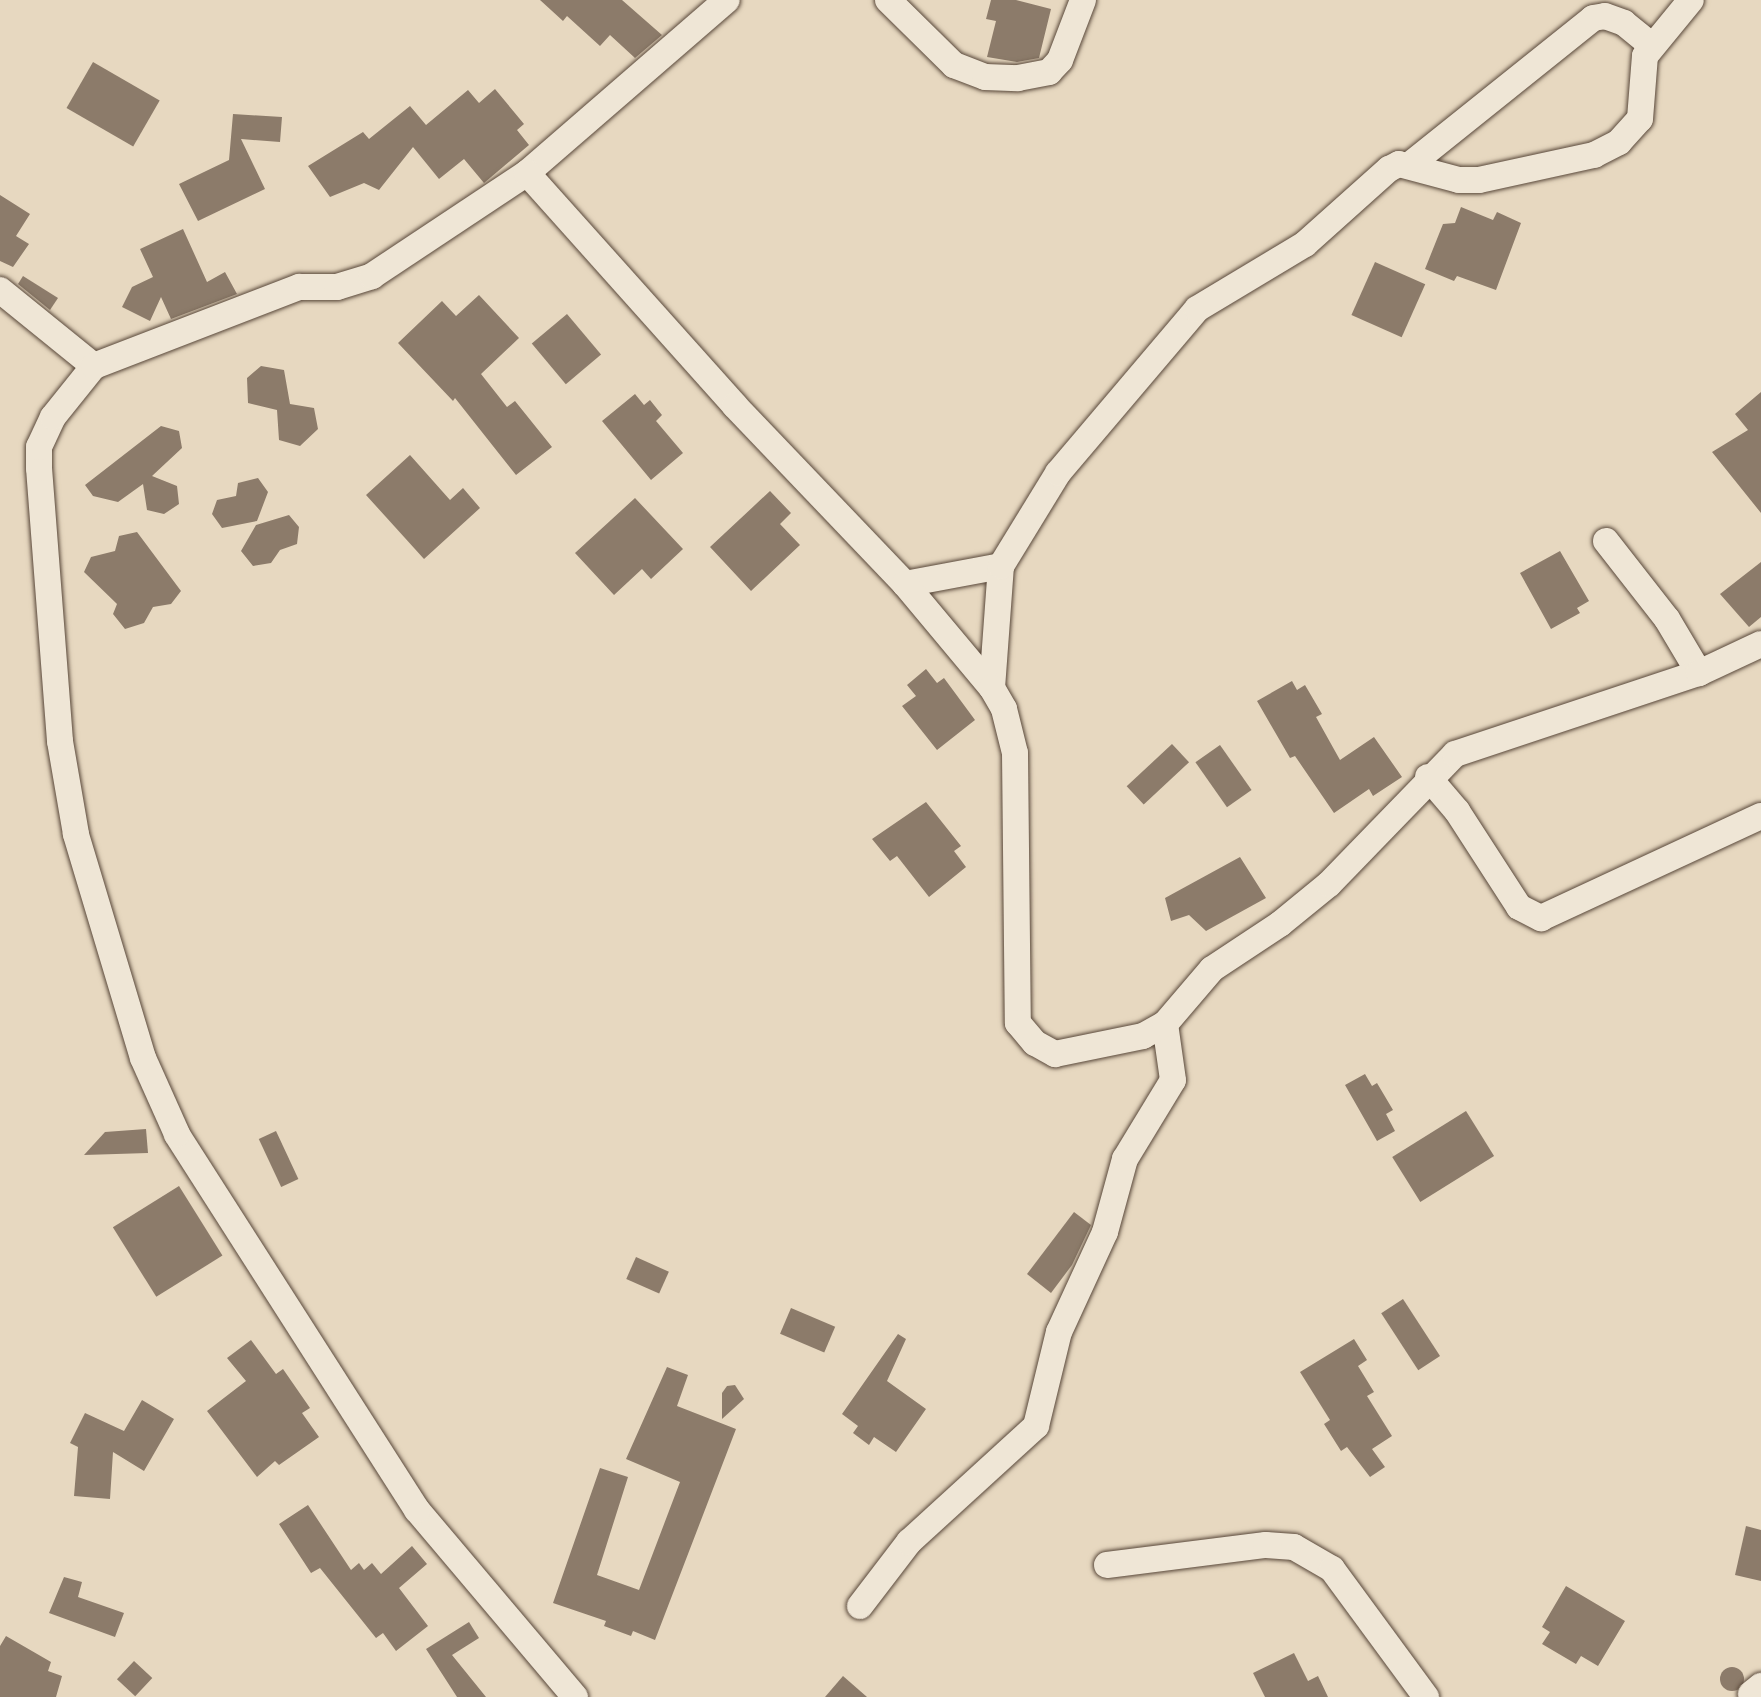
<!DOCTYPE html>
<style>
body{margin:0}
#map{position:relative;width:1761px;height:1697px;overflow:hidden;background:#e7d8c0;font-family:Vollkorn,serif}
div>[style]{position:absolute}
.building>*{inset:0;background:#8c7b6a;transform-origin:0 0}
.round{border-radius:50%}
.roads{filter:drop-shadow(0 0 2px #584739) drop-shadow(0 0 2px #584739)}
.street>*{height:26px;margin:-13px;padding:0 13px;transform-origin:13px;border-radius:13px;background:#efe6d6}
span{translate:-50% -50%;white-space:nowrap;text-align:center;line-height:1.15;-webkit-text-stroke:7px #efe6d6;paint-order:stroke}
</style>
<div id="map">
<div class="building">
<div style="clip-path:polygon(540px 0,622px 0,662px 35px,635px 58px,610px 35px,600px 46px,567px 16px,563px 21px)"></div>
<div style="clip-path:polygon(991px 0,1016px 0,1051px 9px,1039px 58px,1017px 62px,987px 57px,996px 21px,986px 19px)"></div>
<div style="left:93px;top:62px;width:77px;height:53px;rotate:30deg"></div>
<div style="clip-path:polygon(495px 89px,524px 124px,517px 130px,529px 145px,484px 183px,464px 159px,439px 179px,413px 147px,379px 190px,364px 183px,330px 197px,308px 166px,363px 132px,369px 139px,410px 106px,426px 125px,468px 90px,479px 103px)"></div>
<div style="clip-path:polygon(233px 114px,282px 117px,280px 142px,241px 139px,265px 189px,198px 221px,179px 184px,229px 160px)"></div>
<div style="clip-path:polygon(0 195px,30px 214px,16px 236px,29px 244px,13px 267px,0 261px)"></div>
<div style="clip-path:polygon(1461px 207px,1493px 220px,1497px 212px,1521px 223px,1496px 290px,1457px 276px,1454px 281px,1425px 269px,1443px 224px,1455px 223px)"></div>
<div style="clip-path:polygon(183px 229px,207px 282px,225px 272px,237px 294px,171px 319px,161px 297px,150px 321px,122px 307px,132px 287px,153px 277px,140px 249px)"></div>
<div style="left:1375px;top:262px;width:55px;height:58px;rotate:24deg"></div>
<div style="clip-path:polygon(23px 276px,58px 298px,50px 310px,18px 284px)"></div>
<div style="clip-path:polygon(479px 295px,519px 338px,481px 374px,507px 407px,515px 401px,552px 447px,516px 475px,455px 398px,453px 401px,398px 343px,442px 301px,456px 316px)"></div>
<div style="left:567px;top:314px;width:53px;height:46px;rotate:50deg"></div>
<div style="clip-path:polygon(261px 366px,284px 370px,290px 404px,314px 408px,318px 429px,300px 446px,279px 440px,277px 410px,248px 403px,247px 378px)"></div>
<div style="clip-path:polygon(1761px 392px,1761px 513px,1712px 452px,1748px 430px,1735px 414px)"></div>
<div style="clip-path:polygon(635px 394px,644px 405px,650px 400px,662px 415px,656px 421px,683px 453px,651px 480px,602px 421px)"></div>
<div style="clip-path:polygon(161px 426px,179px 431px,182px 448px,152px 476px,177px 486px,179px 504px,164px 514px,147px 510px,143px 484px,118px 502px,93px 496px,85px 485px)"></div>
<div style="clip-path:polygon(410px 455px,450px 500px,463px 488px,480px 508px,424px 559px,366px 495px)"></div>
<div style="clip-path:polygon(258px 478px,268px 492px,257px 521px,222px 528px,212px 514px,217px 500px,236px 496px,238px 483px)"></div>
<div style="clip-path:polygon(770px 491px,791px 513px,780px 524px,800px 545px,751px 591px,710px 547px)"></div>
<div style="clip-path:polygon(635px 498px,683px 549px,651px 579px,642px 569px,614px 595px,575px 553px)"></div>
<div style="clip-path:polygon(289px 515px,299px 527px,297px 544px,280px 550px,271px 563px,253px 566px,241px 551px,256px 525px)"></div>
<div style="clip-path:polygon(137px 532px,181px 591px,171px 604px,153px 607px,144px 623px,125px 629px,113px 614px,117px 604px,84px 572px,91px 557px,115px 551px,119px 536px)"></div>
<div style="clip-path:polygon(1560px 551px,1589px 601px,1577px 608px,1580px 613px,1551px 629px,1520px 573px)"></div>
<div style="clip-path:polygon(1761px 562px,1761px 617px,1749px 627px,1720px 594px)"></div>
<div style="clip-path:polygon(926px 669px,937px 683px,944px 678px,975px 720px,937px 750px,902px 706px,916px 696px,907px 685px)"></div>
<div style="clip-path:polygon(1292px 681px,1297px 690px,1305px 685px,1322px 714px,1316px 717px,1340px 760px,1374px 737px,1402px 777px,1373px 796px,1369px 789px,1334px 813px,1295px 756px,1290px 758px,1257px 701px)"></div>
<div style="left:1172px;top:744px;width:25px;height:62px;rotate:47deg"></div>
<div style="left:1220px;top:745px;width:55px;height:30px;rotate:55deg"></div>
<div style="clip-path:polygon(926px 802px,961px 846px,954px 851px,966px 867px,929px 897px,897px 856px,890px 861px,872px 839px)"></div>
<div style="clip-path:polygon(1240px 857px,1266px 898px,1206px 931px,1189px 915px,1171px 921px,1165px 898px)"></div>
<div style="clip-path:polygon(1365px 1074px,1372px 1086px,1377px 1083px,1393px 1110px,1386px 1114px,1395px 1131px,1377px 1141px,1345px 1085px)"></div>
<div style="left:1466px;top:1111px;width:53px;height:87px;rotate:58deg"></div>
<div style="clip-path:polygon(146px 1129px,148px 1153px,84px 1155px,105px 1132px)"></div>
<div style="left:276px;top:1131px;width:53px;height:19px;rotate:65deg"></div>
<div style="left:179px;top:1186px;width:82px;height:78px;rotate:58deg"></div>
<div style="clip-path:polygon(1074px 1212px,1091px 1225px,1072px 1265px,1051px 1293px,1027px 1274px)"></div>
<div style="left:636px;top:1257px;width:36px;height:24px;rotate:24deg"></div>
<div style="left:1403px;top:1299px;width:68px;height:26px;rotate:57deg"></div>
<div style="left:791px;top:1308px;width:48px;height:28px;rotate:23deg"></div>
<div style="clip-path:polygon(898px 1334px,906px 1339px,887px 1381px,926px 1409px,896px 1452px,874px 1437px,869px 1445px,853px 1433px,858px 1426px,842px 1414px)"></div>
<div style="clip-path:polygon(1354px 1339px,1367px 1360px,1358px 1366px,1374px 1392px,1367px 1396px,1392px 1436px,1372px 1449px,1385px 1467px,1370px 1477px,1347px 1447px,1341px 1451px,1324px 1424px,1330px 1420px,1300px 1372px)"></div>
<div style="clip-path:polygon(251px 1340px,276px 1374px,283px 1369px,310px 1408px,302px 1413px,319px 1437px,279px 1465px,275px 1461px,257px 1477px,207px 1411px,246px 1381px,227px 1358px)"></div>
<div style="clip-path:polygon(667px 1367px,688px 1375px,677px 1406px,736px 1429px,655px 1640px,633px 1631px,631px 1636px,604px 1626px,606px 1621px,553px 1603px,600px 1468px,628px 1477px,597px 1575px,639px 1590px,680px 1482px,626px 1459px)"></div>
<div style="clip-path:polygon(735px 1385px,744px 1399px,722px 1419px,722px 1393px,727px 1386px)"></div>
<div style="clip-path:polygon(142px 1400px,174px 1419px,144px 1471px,113px 1452px,110px 1499px,74px 1496px,78px 1447px,70px 1443px,85px 1413px,124px 1431px)"></div>
<div style="clip-path:polygon(308px 1505px,351px 1570px,359px 1563px,364px 1570px,372px 1563px,381px 1574px,412px 1546px,427px 1564px,399px 1588px,428px 1626px,396px 1651px,383px 1633px,376px 1638px,320px 1568px,311px 1573px,279px 1524px)"></div>
<div style="clip-path:polygon(1746px 1526px,1761px 1530px,1761px 1581px,1735px 1575px)"></div>
<div style="clip-path:polygon(64px 1577px,82px 1582px,78px 1597px,124px 1613px,115px 1637px,49px 1613px)"></div>
<div style="clip-path:polygon(1566px 1586px,1625px 1621px,1598px 1666px,1581px 1656px,1576px 1664px,1542px 1644px,1550px 1632px,1542px 1627px)"></div>
<div style="clip-path:polygon(469px 1622px,479px 1638px,452px 1655px,486px 1697px,457px 1697px,426px 1649px)"></div>
<div style="clip-path:polygon(6px 1636px,51px 1662px,48px 1671px,62px 1676px,56px 1697px,0 1697px,0 1646px)"></div>
<div style="clip-path:polygon(1294px 1653px,1308px 1681px,1318px 1676px,1328px 1697px,1265px 1697px,1253px 1673px)"></div>
<div style="left:134px;top:1661px;width:25px;height:25px;rotate:43deg"></div>
<div class="round" style="left:1720px;top:1667px;width:24px;height:24px"></div>
<div style="clip-path:polygon(843px 1676px,867px 1697px,825px 1697px)"></div>
</div>
<div class="roads">
<div class="street">
<div style="left:888px;top:0;width:93px;rotate:44.6deg"></div>
<div style="left:954px;top:65px;width:33px;rotate:21deg"></div>
<div style="left:985px;top:77px;width:33px;rotate:2deg"></div>
<div style="left:1018px;top:78px;width:32px;rotate:-11deg"></div>
<div style="left:1049px;top:72px;width:16px;rotate:-47deg"></div>
<div style="left:1060px;top:60px;width:64px;rotate:-69deg"></div>
<div style="left:1411px;top:164px;width:233px;rotate:-38.7deg"></div>
<div style="left:1593px;top:18px;width:12px;rotate:-9deg"></div>
<div style="left:1605px;top:16px;width:20px;rotate:20deg"></div>
<div style="left:1624px;top:23px;width:35px;rotate:39deg"></div>
<div style="left:527px;top:173px;width:264px;rotate:-40.9deg"></div>
<div style="left:0;top:290px;width:121px;rotate:39deg"></div>
<div style="left:1606px;top:541px;width:99px;rotate:52deg"></div>
<div style="left:1667px;top:619px;width:63px;rotate:59.3deg"></div>
<div style="left:905px;top:584px;width:98px;rotate:-10.6deg"></div>
<div style="left:992px;top:688px;width:122px;rotate:-85.8deg"></div>
<div style="left:1001px;top:566px;width:109px;rotate:-58.5deg"></div>
<div style="left:1058px;top:473px;width:215px;rotate:-49.7deg"></div>
<div style="left:1197px;top:309px;width:126px;rotate:-31deg"></div>
<div style="left:1305px;top:244px;width:113px;rotate:-41.8deg"></div>
<div style="left:1389px;top:169px;width:11px;rotate:-27deg"></div>
<div style="left:1399px;top:164px;width:62px;rotate:14.9deg"></div>
<div style="left:1459px;top:180px;width:20px"></div>
<div style="left:1479px;top:180px;width:118px;rotate:-12.3deg"></div>
<div style="left:1594px;top:155px;width:28px;rotate:-27deg"></div>
<div style="left:1619px;top:142px;width:31px;rotate:-48deg"></div>
<div style="left:1640px;top:119px;width:63px;rotate:-85.5deg"></div>
<div style="left:1645px;top:56px;width:72px;rotate:-50.6deg"></div>
<div style="left:1428px;top:777px;width:45px;rotate:49.5deg"></div>
<div style="left:1457px;top:811px;width:114px;rotate:57.1deg"></div>
<div style="left:1519px;top:907px;width:25px;rotate:27deg"></div>
<div style="left:1541px;top:918px;width:242px;rotate:-24.9deg"></div>
<div style="left:1107px;top:1565px;width:160px;rotate:-7.2deg"></div>
<div style="left:1266px;top:1545px;width:28px;rotate:4deg"></div>
<div style="left:1294px;top:1547px;width:44px;rotate:30.1deg"></div>
<div style="left:1332px;top:1569px;width:159px;rotate:53.7deg"></div>
<div style="left:860px;top:1606px;width:81px;rotate:-52.6deg"></div>
<div style="left:909px;top:1542px;width:172px;rotate:-42.4deg"></div>
<div style="left:1036px;top:1426px;width:97px;rotate:-76.3deg"></div>
<div style="left:1059px;top:1332px;width:110px;rotate:-65.3deg"></div>
<div style="left:1105px;top:1232px;width:76px;rotate:-74.7deg"></div>
<div style="left:1125px;top:1159px;width:92px;rotate:-58.7deg"></div>
<div style="left:1173px;top:1080px;width:57px;rotate:-98.1deg"></div>
<div style="left:1751px;top:1694px;width:13px;rotate:-39deg"></div>
<div style="left:575px;top:1697px;width:245px;rotate:-130.2deg"></div>
<div style="left:417px;top:1510px;width:446px;rotate:-122.6deg"></div>
<div style="left:177px;top:1134px;width:83px;rotate:-114.1deg"></div>
<div style="left:143px;top:1058px;width:234px;rotate:-106.7deg"></div>
<div style="left:76px;top:834px;width:94px;rotate:-99.8deg"></div>
<div style="left:60px;top:741px;width:274px;rotate:-94.4deg"></div>
<div style="left:39px;top:468px;width:21px;rotate:-90deg"></div>
<div style="left:39px;top:447px;width:33px;rotate:-65deg"></div>
<div style="left:53px;top:417px;width:65px;rotate:-51.2deg"></div>
<div style="left:94px;top:366px;width:220px;rotate:-21.1deg"></div>
<div style="left:299px;top:287px;width:38px"></div>
<div style="left:337px;top:287px;width:37px;rotate:-17deg"></div>
<div style="left:372px;top:276px;width:186px;rotate:-33.6deg"></div>
<div style="left:527px;top:173px;width:312px;rotate:48.2deg"></div>
<div style="left:735px;top:406px;width:246px;rotate:46.3deg"></div>
<div style="left:905px;top:584px;width:136px;rotate:50.1deg"></div>
<div style="left:992px;top:688px;width:24px;rotate:60deg"></div>
<div style="left:1004px;top:709px;width:45px;rotate:76deg"></div>
<div style="left:1015px;top:753px;width:270px;rotate:89.4deg"></div>
<div style="left:1018px;top:1023px;width:26px;rotate:50deg"></div>
<div style="left:1035px;top:1043px;width:23px;rotate:29deg"></div>
<div style="left:1055px;top:1054px;width:90px;rotate:-11.6deg"></div>
<div style="left:1143px;top:1036px;width:25px;rotate:-29deg"></div>
<div style="left:1165px;top:1024px;width:72px;rotate:-49.5deg"></div>
<div style="left:1212px;top:969px;width:82px;rotate:-33.5deg"></div>
<div style="left:1280px;top:924px;width:63px;rotate:-39.2deg"></div>
<div style="left:1329px;top:884px;width:181px;rotate:-45.9deg"></div>
<div style="left:1455px;top:754px;width:257px;rotate:-18.4deg"></div>
<div style="left:1699px;top:673px;width:68px;rotate:-25.1deg"></div>
</div>
</div>
</div>
